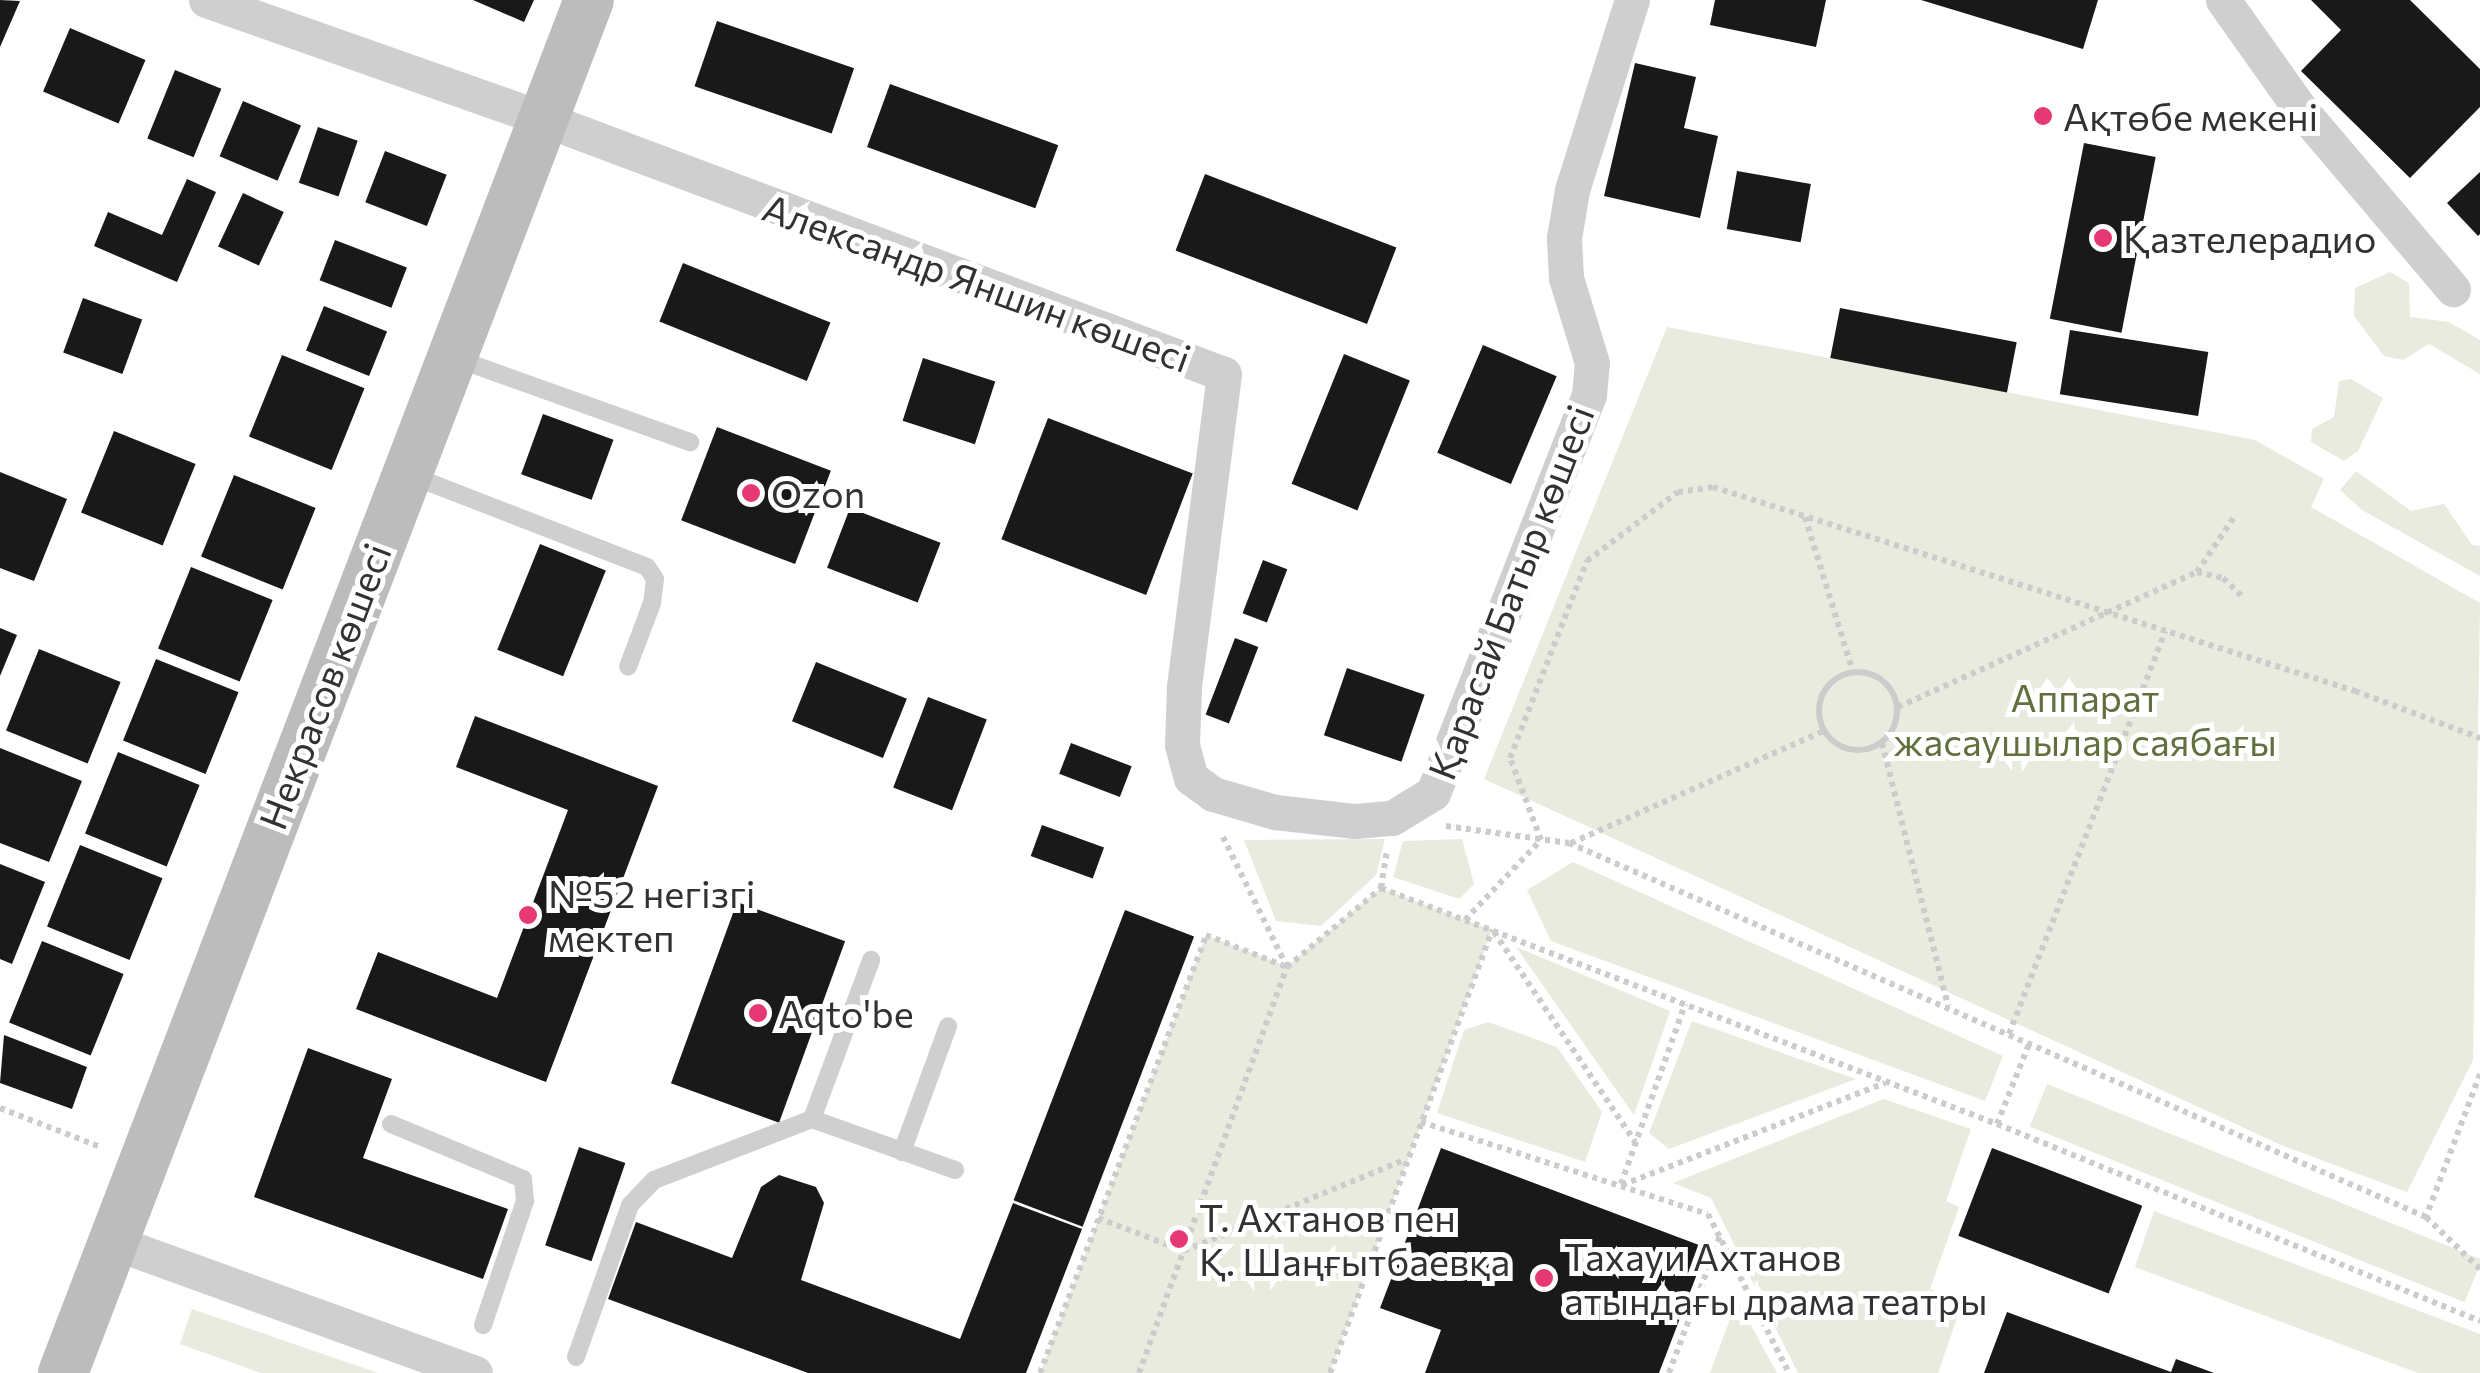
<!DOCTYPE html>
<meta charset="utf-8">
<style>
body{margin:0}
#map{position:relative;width:2480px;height:1373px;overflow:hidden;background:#fff;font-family:Commissioner,sans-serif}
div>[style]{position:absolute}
.green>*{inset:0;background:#e9ebde;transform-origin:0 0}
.building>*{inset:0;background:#191919;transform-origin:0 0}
.path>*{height:6px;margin-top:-3px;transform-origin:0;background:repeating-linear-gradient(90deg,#ccc 0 5px,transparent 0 10px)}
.path>.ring{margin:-3px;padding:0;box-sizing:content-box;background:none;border:6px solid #ccc;border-radius:50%}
.service>*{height:18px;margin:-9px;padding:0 9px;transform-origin:9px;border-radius:9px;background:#cfcfcf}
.minor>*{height:35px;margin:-17.5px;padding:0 17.5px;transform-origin:17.5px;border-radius:17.5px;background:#cfcfcf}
.secondary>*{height:50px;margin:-25px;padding:0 25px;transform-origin:25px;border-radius:25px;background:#bcbcbc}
.dots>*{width:28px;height:28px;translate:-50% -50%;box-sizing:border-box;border:5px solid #fff;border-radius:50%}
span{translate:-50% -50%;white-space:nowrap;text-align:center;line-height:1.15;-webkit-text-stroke:10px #fff;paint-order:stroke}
.poi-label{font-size:38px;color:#323232}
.left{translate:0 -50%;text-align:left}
.street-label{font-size:38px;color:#323232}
.park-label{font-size:38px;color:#626f3f}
</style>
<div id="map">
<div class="green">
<div style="clip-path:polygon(2390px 272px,2409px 283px,2410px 317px,2449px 322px,2480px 340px,2480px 374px,2429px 344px,2403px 360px,2384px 356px,2354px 316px,2355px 288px)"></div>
<div style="clip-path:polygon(1667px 327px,2255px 440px,2324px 479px,2311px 507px,2480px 603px,2473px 1060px,2407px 1192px,2279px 1144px,1484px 779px)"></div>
<div style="clip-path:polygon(2351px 379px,2383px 398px,2358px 451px,2344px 461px,2311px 442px,2312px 429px,2334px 417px,2339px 381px)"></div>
<div style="clip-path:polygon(2356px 471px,2411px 511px,2444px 504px,2472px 545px,2480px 546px,2480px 576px,2362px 510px,2340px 490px)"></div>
<div style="clip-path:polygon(1385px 839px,1376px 875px,1321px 926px,1276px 921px,1244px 840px)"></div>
<div style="clip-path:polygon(1462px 839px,1474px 884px,1459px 899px,1393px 877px,1403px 841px)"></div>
<div style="clip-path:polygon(1573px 862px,2003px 1056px,1985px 1101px,1551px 941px,1527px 890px)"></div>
<div style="clip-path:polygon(1381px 888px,1492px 930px,1330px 1373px,1040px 1373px,1206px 935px,1287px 966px)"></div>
<div style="clip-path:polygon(1516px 947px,1670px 1011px,1634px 1115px)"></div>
<div style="clip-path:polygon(1692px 1021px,1856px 1079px,1669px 1149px,1649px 1133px)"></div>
<div style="clip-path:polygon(1488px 1022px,1557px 1047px,1602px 1112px,1585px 1162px,1437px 1113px,1464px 1030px)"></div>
<div style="left:2047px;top:1084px;width:469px;height:46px;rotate:22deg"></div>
<div style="clip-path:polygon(1884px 1099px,1971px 1129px,1946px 1201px,1959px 1207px,1930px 1289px,1963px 1301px,1938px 1373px,1798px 1373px,1711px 1198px,1673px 1183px)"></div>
<div style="clip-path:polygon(2154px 1211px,2480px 1334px,2480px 1373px,2418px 1373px,2135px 1267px)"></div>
<div style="clip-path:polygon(1737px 1300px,1777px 1373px,1710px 1373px)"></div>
<div style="clip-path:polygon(192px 1309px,378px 1373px,261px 1373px,180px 1344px)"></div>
</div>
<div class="building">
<div style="clip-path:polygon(0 0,20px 1px,0 47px)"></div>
<div style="clip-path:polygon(473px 0,534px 0,524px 22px)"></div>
<div style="clip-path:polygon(1715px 0,1826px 0,1816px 47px,1710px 25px)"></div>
<div style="clip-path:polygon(1921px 0,2098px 0,2083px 49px)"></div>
<div style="clip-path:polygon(2311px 0,2410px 0,2480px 69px,2480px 107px,2410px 178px,2301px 71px,2341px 30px)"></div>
<div style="left:717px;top:21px;width:145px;height:69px;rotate:19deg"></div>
<div style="left:70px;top:28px;width:82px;height:69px;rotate:23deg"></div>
<div style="clip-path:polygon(1635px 63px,1696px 77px,1684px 128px,1718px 136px,1700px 218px,1604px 196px)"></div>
<div style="left:175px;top:70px;width:50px;height:74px;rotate:22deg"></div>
<div style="left:890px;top:84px;width:179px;height:67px;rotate:20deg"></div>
<div style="left:243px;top:101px;width:63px;height:60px;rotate:23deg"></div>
<div style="left:318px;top:127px;width:42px;height:59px;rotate:19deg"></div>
<div style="left:2084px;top:143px;width:73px;height:179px;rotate:11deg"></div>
<div style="left:385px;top:151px;width:66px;height:55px;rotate:21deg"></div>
<div style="left:1737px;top:171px;width:75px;height:59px;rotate:10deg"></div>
<div style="clip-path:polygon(2480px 172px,2480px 234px,2478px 236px,2447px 203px)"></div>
<div style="left:1205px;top:174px;width:205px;height:82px;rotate:21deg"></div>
<div style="clip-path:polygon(187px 179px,216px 192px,177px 282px,94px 246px,108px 212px,162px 235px)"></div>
<div style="left:243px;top:193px;width:45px;height:59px;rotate:25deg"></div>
<div style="left:335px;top:240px;width:77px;height:43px;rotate:21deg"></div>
<div style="left:683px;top:263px;width:159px;height:63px;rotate:22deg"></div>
<div style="left:83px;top:298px;width:63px;height:58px;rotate:20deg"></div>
<div style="left:324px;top:306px;width:68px;height:48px;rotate:22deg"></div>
<div style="left:1840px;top:308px;width:180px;height:51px;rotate:11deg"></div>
<div style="left:2070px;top:330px;width:140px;height:65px;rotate:9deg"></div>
<div style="left:1483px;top:345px;width:80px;height:117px;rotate:23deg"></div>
<div style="left:1344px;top:354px;width:71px;height:140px;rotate:22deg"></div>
<div style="left:282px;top:355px;width:89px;height:88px;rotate:22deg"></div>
<div style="left:923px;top:358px;width:76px;height:66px;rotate:18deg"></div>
<div style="left:543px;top:414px;width:75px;height:64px;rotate:20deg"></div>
<div style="left:1048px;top:418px;width:155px;height:130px;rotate:21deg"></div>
<div style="left:717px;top:427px;width:122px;height:100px;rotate:21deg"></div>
<div style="left:114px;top:431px;width:88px;height:88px;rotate:22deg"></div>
<div style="clip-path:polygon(0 472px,67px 499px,34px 581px,0 568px)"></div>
<div style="left:234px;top:475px;width:88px;height:88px;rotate:22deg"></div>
<div style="left:850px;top:508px;width:97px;height:64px;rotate:21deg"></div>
<div style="left:540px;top:544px;width:71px;height:114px;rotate:22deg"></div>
<div style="left:1263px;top:560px;width:26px;height:57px;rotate:21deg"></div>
<div style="left:191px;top:567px;width:88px;height:88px;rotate:22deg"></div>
<div style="clip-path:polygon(0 628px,17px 635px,0 676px)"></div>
<div style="left:1235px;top:638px;width:25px;height:82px;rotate:21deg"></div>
<div style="left:39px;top:649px;width:88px;height:88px;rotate:22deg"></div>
<div style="left:156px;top:659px;width:89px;height:88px;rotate:22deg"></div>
<div style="left:816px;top:662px;width:98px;height:64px;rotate:22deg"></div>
<div style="left:1347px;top:668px;width:82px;height:71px;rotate:19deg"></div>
<div style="left:928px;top:697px;width:63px;height:97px;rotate:21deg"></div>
<div style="clip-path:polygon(475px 716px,658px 786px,546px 1082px,356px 1009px,378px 952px,497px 998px,568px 810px,456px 767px)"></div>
<div style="left:1071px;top:743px;width:65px;height:33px;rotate:21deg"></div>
<div style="clip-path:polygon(0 748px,82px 781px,49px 862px,0 843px)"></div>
<div style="left:118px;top:752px;width:88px;height:88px;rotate:22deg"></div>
<div style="left:1042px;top:825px;width:66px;height:33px;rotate:20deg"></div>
<div style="left:80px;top:845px;width:89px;height:88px;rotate:22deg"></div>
<div style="clip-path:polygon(0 864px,45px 882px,12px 964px,0 959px)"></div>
<div style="left:737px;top:902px;width:115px;height:193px;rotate:20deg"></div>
<div style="left:1125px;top:910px;width:74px;height:311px;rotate:21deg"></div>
<div style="left:42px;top:941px;width:88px;height:88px;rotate:22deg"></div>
<div style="clip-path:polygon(4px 1035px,87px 1067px,72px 1109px,0 1083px)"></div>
<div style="clip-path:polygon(308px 1048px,392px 1079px,363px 1158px,508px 1209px,483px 1279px,254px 1197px)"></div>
<div style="left:579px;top:1147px;width:49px;height:104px;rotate:19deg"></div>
<div style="clip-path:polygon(1441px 1148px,1707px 1248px,1659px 1373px,1425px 1373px,1441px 1330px,1380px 1308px)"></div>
<div style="left:1992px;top:1148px;width:161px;height:94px;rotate:21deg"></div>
<div style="clip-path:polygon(779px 1175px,816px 1187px,824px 1203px,801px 1280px,960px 1339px,1013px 1203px,1082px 1229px,1026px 1373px,808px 1373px,608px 1299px,636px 1222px,732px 1258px,761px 1187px)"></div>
<div style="clip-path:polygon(2007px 1312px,2171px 1372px,2176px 1359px,2214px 1373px,1984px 1373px)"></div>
</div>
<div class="path">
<div style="left:1805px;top:517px;width:162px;rotate:72.8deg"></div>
<div style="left:2197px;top:572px;width:27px;rotate:13deg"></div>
<div style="left:2223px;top:578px;width:29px;rotate:44deg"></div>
<div class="ring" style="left:1819px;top:672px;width:72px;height:72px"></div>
<div style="left:1898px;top:707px;width:328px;rotate:-24.3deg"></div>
<div style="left:2197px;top:572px;width:66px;rotate:-56.1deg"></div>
<div style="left:1882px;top:743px;width:271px;rotate:75.9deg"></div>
<div style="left:1446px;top:826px;width:124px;rotate:7.9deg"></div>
<div style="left:1569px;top:843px;width:935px;rotate:23.58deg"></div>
<div style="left:1571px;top:843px;width:277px;rotate:-23.9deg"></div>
<div style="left:1381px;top:888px;width:660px;rotate:20.96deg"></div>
<div style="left:1997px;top:1124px;width:522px;rotate:22.19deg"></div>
<div style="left:1465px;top:920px;width:110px;rotate:-46.5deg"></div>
<div style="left:1541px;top:840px;width:88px;rotate:-110.7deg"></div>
<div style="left:1510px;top:758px;width:212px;rotate:-68.7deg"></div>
<div style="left:1587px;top:561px;width:114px;rotate:-37.2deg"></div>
<div style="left:1678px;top:492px;width:35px;rotate:-8deg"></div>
<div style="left:1713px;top:487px;width:674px;rotate:17.63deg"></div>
<div style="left:2355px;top:691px;width:134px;rotate:20.6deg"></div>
<div style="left:1494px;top:932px;width:253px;rotate:56.1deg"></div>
<div style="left:2009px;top:1034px;width:432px;rotate:-68.8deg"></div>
<div style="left:2480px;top:1074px;width:153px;rotate:110.7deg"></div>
<div style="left:2426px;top:1217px;width:75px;rotate:43.9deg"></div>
<div style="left:0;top:1108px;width:110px;rotate:21.2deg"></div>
<div style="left:1421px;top:1122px;width:301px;rotate:17.8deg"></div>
<div style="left:1708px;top:1214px;width:178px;rotate:63deg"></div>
<div style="left:1997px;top:1124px;width:86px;rotate:-68.2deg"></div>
<div style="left:1621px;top:1184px;width:191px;rotate:-70.4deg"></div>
<div style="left:1622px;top:1185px;width:282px;rotate:-21.2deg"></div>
<div style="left:1098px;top:1218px;width:92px;rotate:21deg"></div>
<div style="left:1184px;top:1251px;width:240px;rotate:-22.5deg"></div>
<div style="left:1040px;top:1373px;width:468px;rotate:-69.2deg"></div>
<div style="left:1206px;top:935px;width:87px;rotate:21.6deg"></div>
<div style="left:1287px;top:967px;width:123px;rotate:-40deg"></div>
<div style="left:1381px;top:888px;width:37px;rotate:-81deg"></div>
<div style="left:1139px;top:1373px;width:432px;rotate:-70deg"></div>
<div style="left:1287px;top:967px;width:149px;rotate:-116.2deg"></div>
<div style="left:1330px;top:1373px;width:472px;rotate:-69.9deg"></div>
<div style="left:1669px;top:1373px;width:146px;rotate:-69.6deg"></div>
</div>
<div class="service">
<div style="left:455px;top:358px;width:250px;rotate:19.7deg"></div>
<div style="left:410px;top:475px;width:254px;rotate:21.2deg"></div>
<div style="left:647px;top:567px;width:14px;rotate:56deg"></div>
<div style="left:655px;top:579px;width:24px;rotate:97deg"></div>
<div style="left:652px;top:603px;width:68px;rotate:110.6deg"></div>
<div style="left:812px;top:1119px;width:170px;rotate:-69.6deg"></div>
<div style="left:391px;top:1124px;width:143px;rotate:22.6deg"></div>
<div style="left:523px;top:1179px;width:22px;rotate:85deg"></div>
<div style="left:525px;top:1201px;width:131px;rotate:108.7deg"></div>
<div style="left:902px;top:1152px;width:134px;rotate:-69.9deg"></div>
<div style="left:576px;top:1357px;width:161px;rotate:-70.4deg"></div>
<div style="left:630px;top:1205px;width:35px;rotate:-46deg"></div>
<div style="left:654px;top:1180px;width:169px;rotate:-21.1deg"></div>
<div style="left:812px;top:1119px;width:152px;rotate:19.6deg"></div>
</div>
<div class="minor">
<div style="left:206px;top:0;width:355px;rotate:19.4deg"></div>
<div style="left:541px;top:118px;width:729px;rotate:20.55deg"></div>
<div style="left:1224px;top:374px;width:317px;rotate:97.3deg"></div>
<div style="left:1184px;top:688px;width:57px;rotate:92deg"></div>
<div style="left:1182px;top:745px;width:34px;rotate:75deg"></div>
<div style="left:1191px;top:778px;width:27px;rotate:36deg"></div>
<div style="left:1213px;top:794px;width:65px;rotate:16.2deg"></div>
<div style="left:1275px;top:812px;width:81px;rotate:6.4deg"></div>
<div style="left:1355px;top:821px;width:37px;rotate:-5deg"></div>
<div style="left:1392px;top:818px;width:48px;rotate:-31.4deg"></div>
<div style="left:1433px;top:793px;width:427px;rotate:-68.6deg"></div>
<div style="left:1589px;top:395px;width:32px;rotate:-85deg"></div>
<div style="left:1592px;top:363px;width:89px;rotate:-107deg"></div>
<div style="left:1566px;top:278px;width:40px;rotate:-92.9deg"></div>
<div style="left:1564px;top:238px;width:49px;rotate:-80.5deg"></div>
<div style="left:1572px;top:190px;width:199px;rotate:-72.5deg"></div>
<div style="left:2223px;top:0;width:135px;rotate:54.7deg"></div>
<div style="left:2301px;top:110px;width:235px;rotate:49.7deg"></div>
<div style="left:113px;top:1242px;width:385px;rotate:19.9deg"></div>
</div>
<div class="secondary">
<div style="left:63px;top:1373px;width:1470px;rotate:-69.04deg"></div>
</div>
<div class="dots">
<div style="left:2043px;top:116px;background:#e53874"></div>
<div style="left:2103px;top:238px;background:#e53874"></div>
<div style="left:751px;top:493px;background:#e53874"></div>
<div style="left:528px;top:915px;background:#e53874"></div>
<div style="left:758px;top:1013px;background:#e53874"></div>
<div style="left:1179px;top:1239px;background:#e53874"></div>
<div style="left:1544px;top:1278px;background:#e53874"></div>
</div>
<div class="poi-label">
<span class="left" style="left:2063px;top:116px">Ақтөбе мекені</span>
<span class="left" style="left:2123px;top:238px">Қазтелерадио</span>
<span class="left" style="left:771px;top:493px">Ozon</span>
<span class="left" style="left:548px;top:915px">№52 негізгі<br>мектеп</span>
<span class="left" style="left:778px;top:1013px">Aqto'be</span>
<span class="left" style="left:1199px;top:1239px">Т. Ахтанов пен<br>Қ. Шаңғытбаевқа</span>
<span class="left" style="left:1564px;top:1278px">Тахауи Ахтанов<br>атындағы драма театры</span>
</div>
<div class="street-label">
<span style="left:977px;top:282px;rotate:20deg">Александр Яншин көшесі</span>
<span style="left:1510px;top:592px;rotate:-69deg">Қарасай Батыр көшесі</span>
<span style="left:324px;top:686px;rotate:-69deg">Некрасов көшесі</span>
</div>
<div class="park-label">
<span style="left:2085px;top:719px">Аппарат<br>жасаушылар саябағы</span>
</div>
</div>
